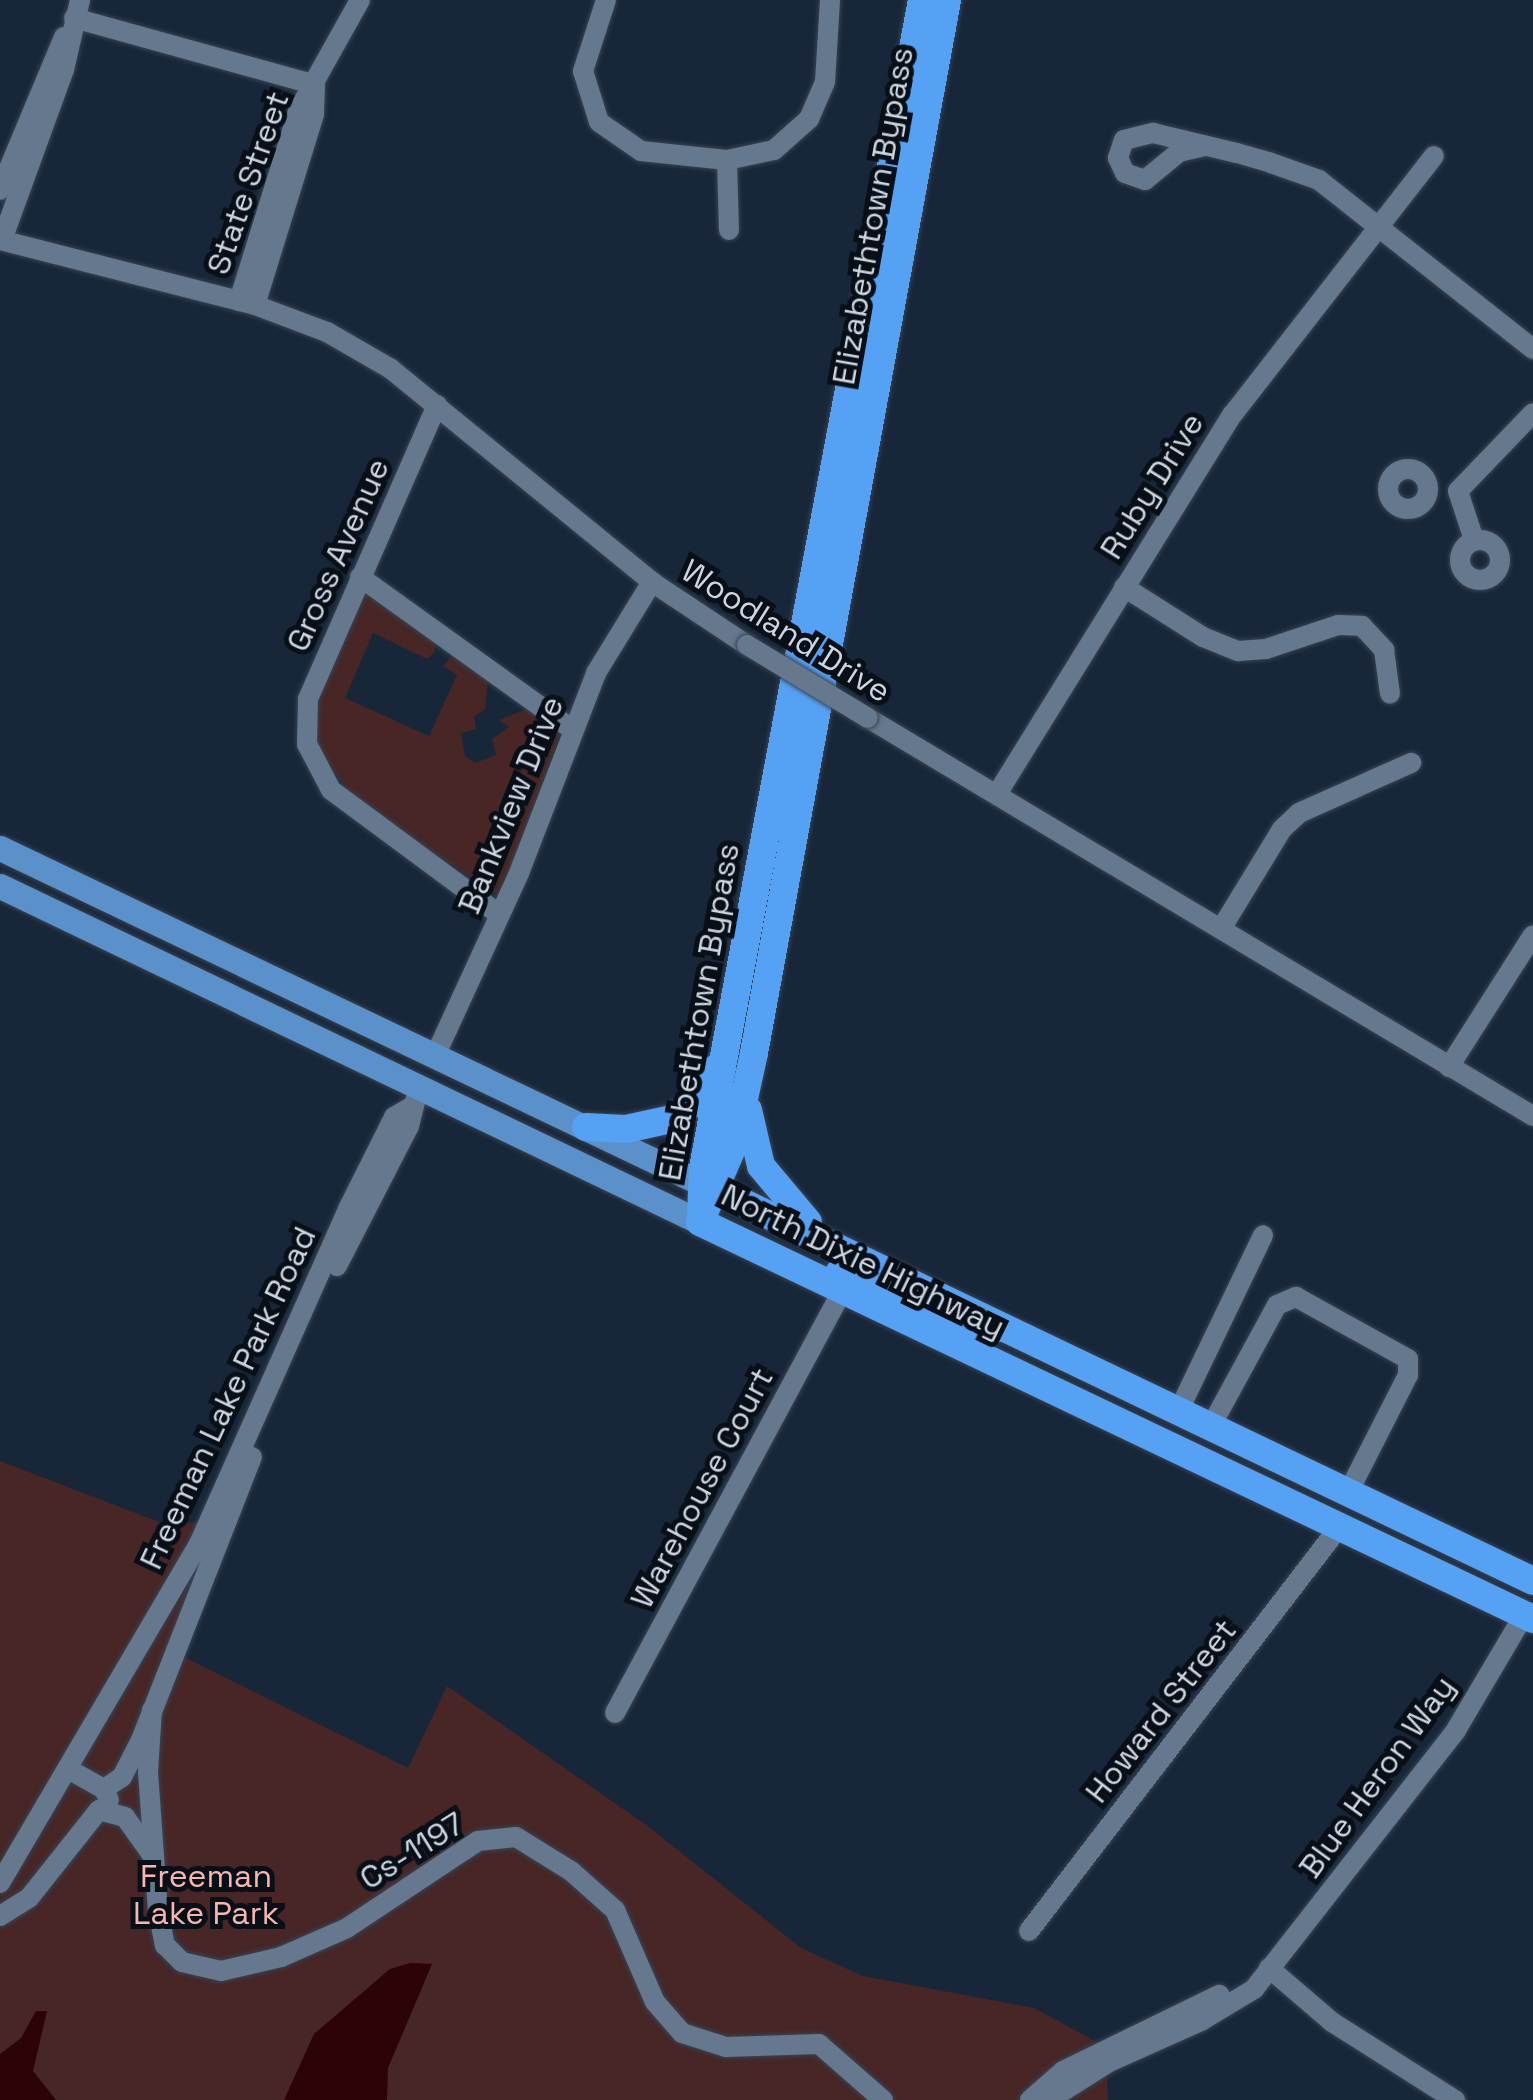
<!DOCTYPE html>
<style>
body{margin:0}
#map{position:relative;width:1533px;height:2100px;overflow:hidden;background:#172739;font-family:"Space Grotesk",sans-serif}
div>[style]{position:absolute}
.green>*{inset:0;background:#472625}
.water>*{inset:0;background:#2c0406}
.roads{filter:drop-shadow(0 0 2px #384353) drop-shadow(0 0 2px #384353)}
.minor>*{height:20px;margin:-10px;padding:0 10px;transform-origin:10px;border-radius:10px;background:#65788d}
.minor>.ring{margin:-10px;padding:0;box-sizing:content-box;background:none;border:20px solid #65788d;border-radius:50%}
.major>*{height:25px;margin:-12.5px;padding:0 12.5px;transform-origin:12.5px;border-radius:12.5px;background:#5b91ca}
.highway>*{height:28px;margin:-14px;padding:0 14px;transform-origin:14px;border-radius:14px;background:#55a1f3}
.bridges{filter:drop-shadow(0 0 2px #384353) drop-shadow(0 0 2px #384353)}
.minor-bridge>*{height:20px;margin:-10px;padding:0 10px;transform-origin:10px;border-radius:10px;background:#65788d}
span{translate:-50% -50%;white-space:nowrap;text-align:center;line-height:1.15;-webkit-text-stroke:10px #080f17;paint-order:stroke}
.street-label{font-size:32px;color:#cdd7e3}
.park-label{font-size:32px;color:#f8b6b2}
</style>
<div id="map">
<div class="green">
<div style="clip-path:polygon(366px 588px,436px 641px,435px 652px,427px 659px,373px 633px,345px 698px,429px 736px,457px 675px,443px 666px,453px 654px,488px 678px,485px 709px,474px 717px,476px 729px,461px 733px,465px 756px,475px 763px,496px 755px,492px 739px,509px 727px,499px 720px,529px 708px,561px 732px,500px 897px,356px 801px,316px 747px,314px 710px)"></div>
<div style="clip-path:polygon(0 1461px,159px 1522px,210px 1523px,182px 1656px,408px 1768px,447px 1686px,649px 1827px,801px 1948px,863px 1976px,1034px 2008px,1106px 2047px,1108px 2100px,0 2100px)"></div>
</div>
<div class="water">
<div style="clip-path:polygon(410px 1963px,432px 1964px,388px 2068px,387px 2100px,284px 2100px,314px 2034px,390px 1969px)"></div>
<div style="clip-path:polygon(36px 2011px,47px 2011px,33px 2071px,56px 2100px,0 2100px,0 2054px,21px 2038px)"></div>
</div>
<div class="roads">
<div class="minor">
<div style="left:606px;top:0;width:75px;rotate:107.9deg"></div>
<div style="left:583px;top:71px;width:53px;rotate:72.6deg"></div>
<div style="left:599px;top:122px;width:51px;rotate:34.6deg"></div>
<div style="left:641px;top:151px;width:86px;rotate:6deg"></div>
<div style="left:727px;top:160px;width:48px;rotate:-12deg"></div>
<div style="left:774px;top:150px;width:47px;rotate:-41.5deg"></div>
<div style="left:809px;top:119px;width:40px;rotate:-66.6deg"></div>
<div style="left:825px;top:82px;width:82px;rotate:-86.5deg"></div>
<div style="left:74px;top:18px;width:250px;rotate:15.5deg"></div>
<div style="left:1205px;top:146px;width:27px;rotate:167deg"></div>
<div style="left:1179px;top:152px;width:44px;rotate:140.5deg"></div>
<div style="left:1145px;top:180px;width:21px;rotate:-161deg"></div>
<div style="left:1125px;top:173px;width:17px;rotate:-115deg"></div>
<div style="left:1118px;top:158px;width:19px;rotate:-72deg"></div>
<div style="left:1124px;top:140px;width:30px;rotate:-14deg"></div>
<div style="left:1153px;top:133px;width:86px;rotate:13.4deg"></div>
<div style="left:1237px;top:153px;width:35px;rotate:16deg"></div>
<div style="left:1271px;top:163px;width:51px;rotate:19.5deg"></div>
<div style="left:1319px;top:180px;width:273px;rotate:38.3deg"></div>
<div style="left:727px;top:160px;width:70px;rotate:88.4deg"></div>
<div style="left:0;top:190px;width:166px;rotate:-67.3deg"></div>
<div style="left:0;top:240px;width:263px;rotate:14.3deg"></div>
<div style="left:255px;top:305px;width:77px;rotate:20.6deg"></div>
<div style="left:327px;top:332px;width:74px;rotate:30deg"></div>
<div style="left:391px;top:369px;width:337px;rotate:39.2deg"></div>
<div style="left:652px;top:582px;width:114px;rotate:33.6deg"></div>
<div style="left:2px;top:240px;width:181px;rotate:-70deg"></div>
<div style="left:64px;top:70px;width:72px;rotate:-77.1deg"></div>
<div style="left:239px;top:301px;width:199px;rotate:-72.7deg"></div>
<div style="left:298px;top:111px;width:127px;rotate:-60.8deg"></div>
<div style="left:255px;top:305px;width:200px;rotate:-72.8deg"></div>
<div style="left:314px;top:114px;width:27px;rotate:-88deg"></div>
<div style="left:437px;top:405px;width:321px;rotate:113.7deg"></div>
<div style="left:308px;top:699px;width:45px;rotate:91.3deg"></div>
<div style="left:307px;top:744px;width:52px;rotate:62.4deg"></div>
<div style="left:331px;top:790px;width:210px;rotate:36.5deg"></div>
<div class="ring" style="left:1388px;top:469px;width:20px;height:20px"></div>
<div style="left:1458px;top:491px;width:108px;rotate:-46.1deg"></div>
<div style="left:1458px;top:491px;width:52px;rotate:71.9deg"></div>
<div class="ring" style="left:1460px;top:540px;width:20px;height:20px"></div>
<div style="left:360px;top:577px;width:262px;rotate:35.7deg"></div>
<div style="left:1124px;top:587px;width:93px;rotate:32.3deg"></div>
<div style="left:1203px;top:637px;width:38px;rotate:22deg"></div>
<div style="left:1238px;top:651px;width:28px;rotate:-4deg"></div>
<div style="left:1266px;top:649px;width:76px;rotate:-18.4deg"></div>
<div style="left:1338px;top:625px;width:24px;rotate:2deg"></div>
<div style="left:1362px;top:626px;width:33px;rotate:47deg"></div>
<div style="left:1384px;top:650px;width:44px;rotate:82.2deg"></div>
<div style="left:868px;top:718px;width:775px;rotate:30.9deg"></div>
<div style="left:997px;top:794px;width:447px;rotate:-58.2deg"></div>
<div style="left:1233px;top:414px;width:327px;rotate:-52.1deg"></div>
<div style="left:1221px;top:929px;width:117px;rotate:-58.6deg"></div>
<div style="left:1282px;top:829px;width:23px;rotate:-43deg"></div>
<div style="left:1299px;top:813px;width:123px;rotate:-24.1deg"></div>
<div style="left:435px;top:1056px;width:201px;rotate:-65.3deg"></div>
<div style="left:519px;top:873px;width:214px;rotate:-68.9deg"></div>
<div style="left:596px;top:673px;width:107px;rotate:-58.4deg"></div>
<div style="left:1449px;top:1067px;width:156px;rotate:-57.5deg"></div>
<div style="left:337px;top:1266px;width:157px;rotate:-62.8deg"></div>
<div style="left:409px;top:1126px;width:29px;rotate:-76deg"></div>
<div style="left:1178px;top:1412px;width:196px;rotate:-64.3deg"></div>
<div style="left:1210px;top:1428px;width:140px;rotate:-61.4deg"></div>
<div style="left:1277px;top:1305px;width:21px;rotate:-23deg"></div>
<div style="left:1296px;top:1297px;width:128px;rotate:29deg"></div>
<div style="left:1408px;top:1359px;width:16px;rotate:90deg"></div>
<div style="left:1408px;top:1375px;width:132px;rotate:117deg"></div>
<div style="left:152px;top:1710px;width:62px;rotate:93.7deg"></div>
<div style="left:148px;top:1772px;width:138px;rotate:85.9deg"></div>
<div style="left:158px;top:1910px;width:36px;rotate:79deg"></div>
<div style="left:165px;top:1945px;width:24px;rotate:45deg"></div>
<div style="left:182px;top:1962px;width:40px;rotate:13deg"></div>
<div style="left:221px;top:1971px;width:62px;rotate:-13.1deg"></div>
<div style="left:281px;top:1957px;width:72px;rotate:-23.7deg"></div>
<div style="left:347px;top:1928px;width:157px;rotate:-33.6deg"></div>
<div style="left:478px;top:1841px;width:38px;rotate:-6deg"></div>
<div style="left:516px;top:1837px;width:65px;rotate:31.7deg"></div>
<div style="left:571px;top:1871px;width:59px;rotate:41.6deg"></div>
<div style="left:615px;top:1910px;width:100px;rotate:66.5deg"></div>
<div style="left:655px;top:2002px;width:41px;rotate:48.9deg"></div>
<div style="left:682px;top:2033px;width:46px;rotate:17.7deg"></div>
<div style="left:726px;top:2047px;width:93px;rotate:-1.8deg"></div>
<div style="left:819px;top:2044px;width:85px;rotate:41.2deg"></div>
<div style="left:615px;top:1713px;width:478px;rotate:-61.7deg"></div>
<div style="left:68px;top:1769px;width:41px;rotate:29.1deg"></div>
<div style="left:104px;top:1789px;width:12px;rotate:66deg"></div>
<div style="left:104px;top:1789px;width:22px;rotate:-34deg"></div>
<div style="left:122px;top:1777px;width:42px;rotate:-62.8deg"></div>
<div style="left:141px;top:1740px;width:304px;rotate:-68.6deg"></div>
<div style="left:0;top:1883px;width:393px;rotate:-59.6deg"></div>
<div style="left:199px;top:1544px;width:367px;rotate:-66deg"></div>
<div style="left:348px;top:1209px;width:103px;rotate:-63.4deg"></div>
<div style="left:394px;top:1117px;width:20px;rotate:-30deg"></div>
<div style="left:0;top:1916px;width:34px;rotate:-32deg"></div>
<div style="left:29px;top:1898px;width:112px;rotate:-51.5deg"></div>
<div style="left:99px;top:1810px;width:27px;rotate:15deg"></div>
<div style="left:125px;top:1817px;width:47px;rotate:54.6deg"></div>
<div style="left:1029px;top:1931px;width:511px;rotate:-52.48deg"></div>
<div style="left:1269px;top:1968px;width:83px;rotate:40.6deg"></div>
<div style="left:1332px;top:2022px;width:146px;rotate:32.4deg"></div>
<div style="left:1030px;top:2100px;width:44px;rotate:-41.3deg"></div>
<div style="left:1063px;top:2071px;width:174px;rotate:-26deg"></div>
<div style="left:1049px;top:2100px;width:71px;rotate:-32.3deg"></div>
<div style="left:1109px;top:2062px;width:101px;rotate:-24deg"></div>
<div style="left:1201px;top:2021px;width:62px;rotate:-31.1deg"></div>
<div style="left:1254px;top:1989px;width:328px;rotate:-52deg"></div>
<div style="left:1456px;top:1730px;width:134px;rotate:-59.4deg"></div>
</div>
<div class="major">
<div style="left:0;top:848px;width:779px;rotate:25.55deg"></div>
<div style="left:0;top:886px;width:776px;rotate:25.64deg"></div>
</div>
<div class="highway">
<div style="left:748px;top:1110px;width:57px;rotate:76.9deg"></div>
<div style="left:761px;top:1166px;width:73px;rotate:50deg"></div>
<div style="left:586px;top:1127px;width:40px;rotate:2.9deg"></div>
<div style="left:626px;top:1129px;width:46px;rotate:-12.5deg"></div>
<div style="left:671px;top:1119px;width:34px;rotate:-36deg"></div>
<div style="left:699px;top:1099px;width:34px;rotate:-62deg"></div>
<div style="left:704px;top:1184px;width:919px;rotate:25.59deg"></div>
<div style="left:701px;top:1215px;width:47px;rotate:-87.6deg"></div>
<div style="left:703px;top:1168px;width:1188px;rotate:-79.38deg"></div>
<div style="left:700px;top:1222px;width:85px;rotate:-66.4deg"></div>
<div style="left:734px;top:1144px;width:93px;rotate:-77.6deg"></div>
<div style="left:754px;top:1053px;width:1071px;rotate:-79.61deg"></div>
<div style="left:700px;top:1222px;width:923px;rotate:25.48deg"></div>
<div style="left:839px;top:1273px;width:144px;rotate:23.4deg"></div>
<div style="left:971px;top:1330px;width:23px;rotate:-2deg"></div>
</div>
</div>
<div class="bridges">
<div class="minor-bridge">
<div style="left:747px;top:645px;width:141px;rotate:31.1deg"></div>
</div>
</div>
<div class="street-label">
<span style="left:248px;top:183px;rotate:-71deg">State Street</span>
<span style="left:873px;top:216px;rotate:-80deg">Elizabethtown Bypass</span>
<span style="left:1152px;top:486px;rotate:-58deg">Ruby Drive</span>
<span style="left:338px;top:555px;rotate:-66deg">Gross Avenue</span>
<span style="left:786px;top:631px;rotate:32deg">Woodland Drive</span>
<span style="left:511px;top:805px;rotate:-68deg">Bankview Drive</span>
<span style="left:699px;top:1012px;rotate:-80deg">Elizabethtown Bypass</span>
<span style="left:863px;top:1261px;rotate:26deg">North Dixie Highway</span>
<span style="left:228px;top:1398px;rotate:-65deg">Freeman Lake Park Road</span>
<span style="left:702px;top:1488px;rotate:-62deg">Warehouse Court</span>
<span style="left:1161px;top:1711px;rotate:-52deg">Howard Street</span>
<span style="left:1377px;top:1777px;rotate:-54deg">Blue Heron Way</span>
<span style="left:412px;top:1851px;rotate:-32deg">Cs-1197</span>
</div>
<div class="park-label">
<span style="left:206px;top:1895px">Freeman<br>Lake Park</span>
</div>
</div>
